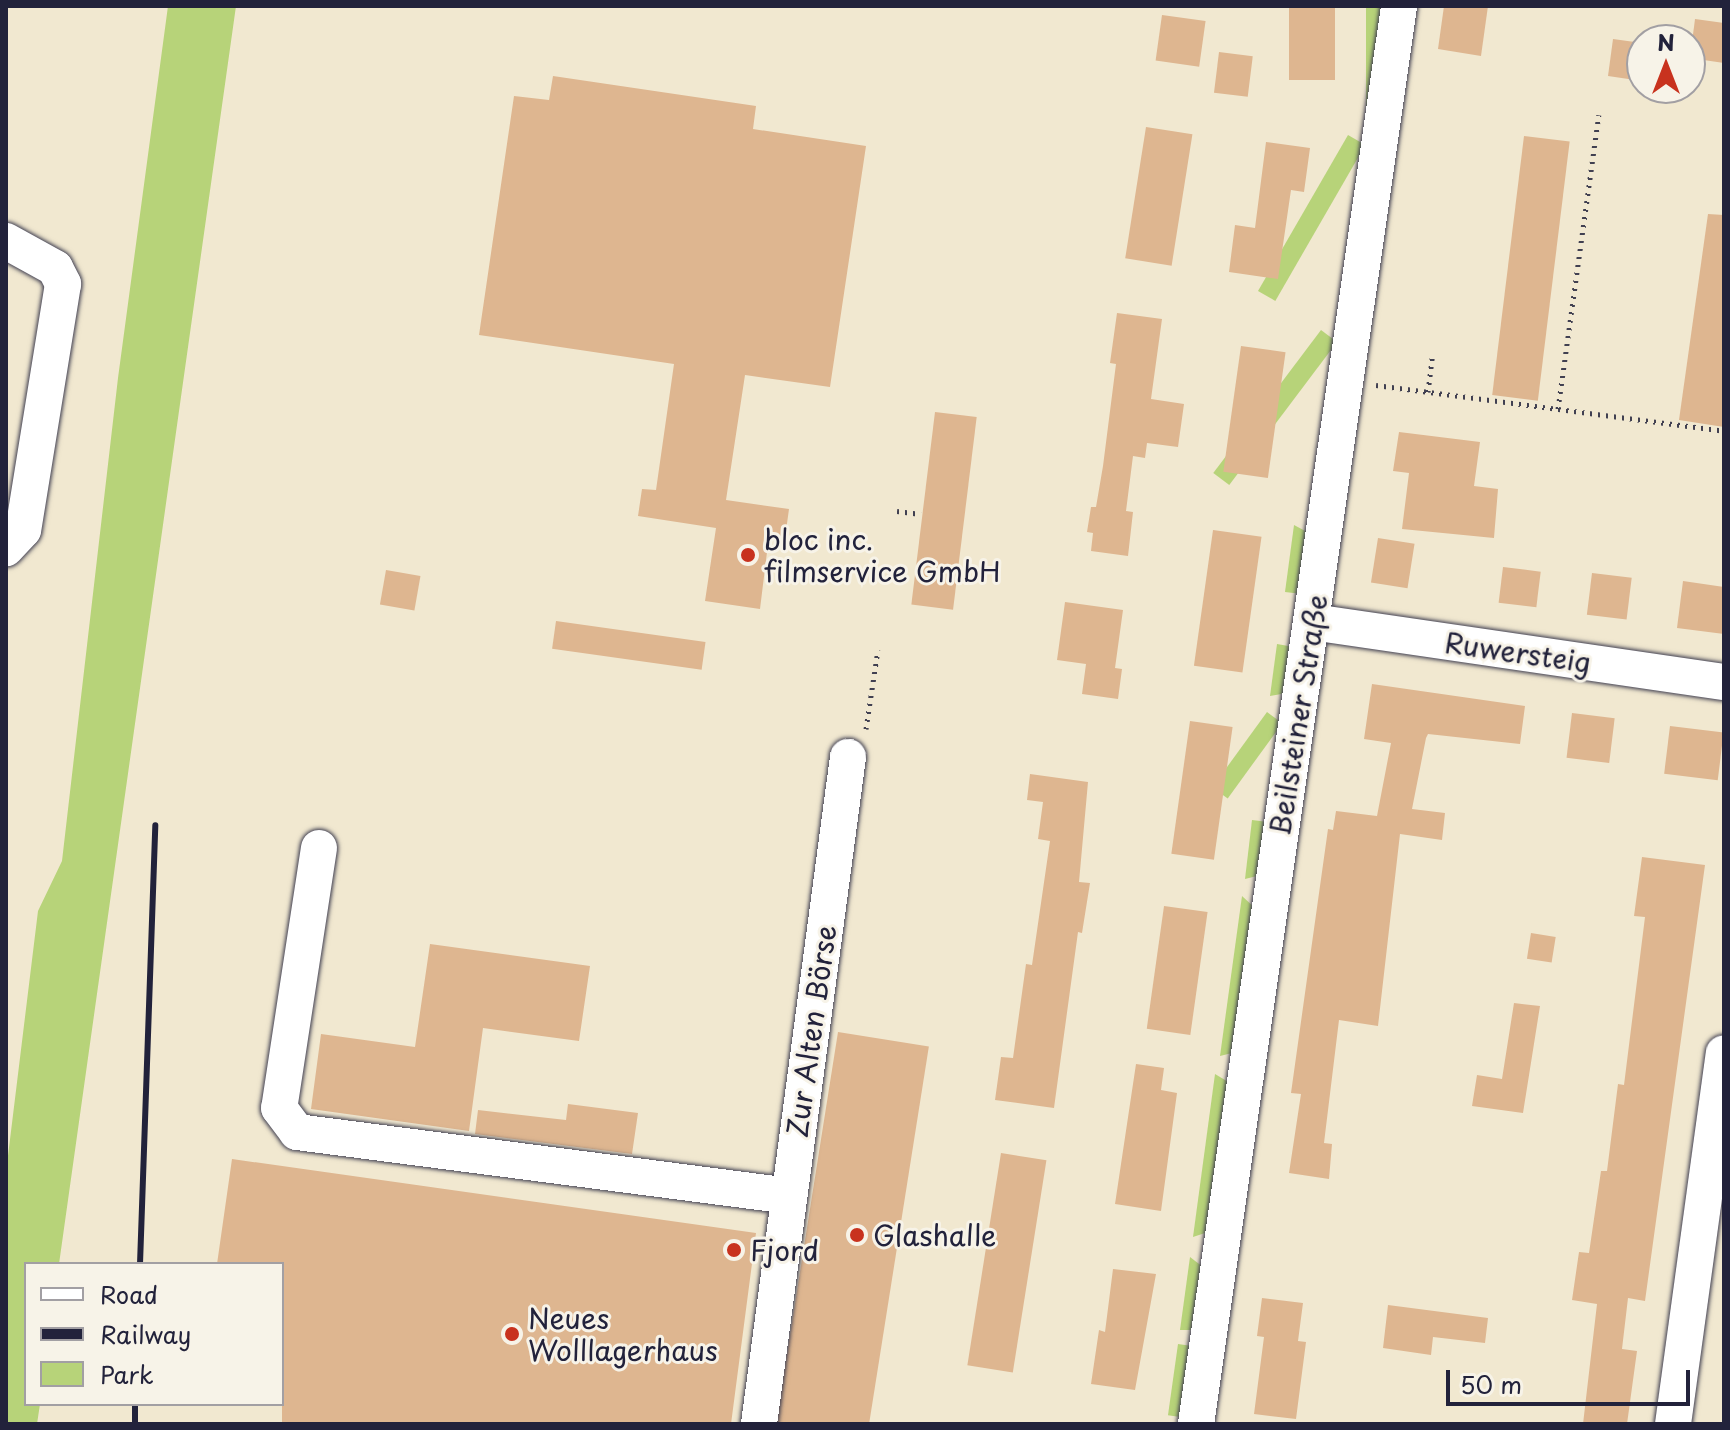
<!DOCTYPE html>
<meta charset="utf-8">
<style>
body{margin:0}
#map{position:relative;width:1730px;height:1430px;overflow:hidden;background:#f1e8d0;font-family:"Playpen Sans",sans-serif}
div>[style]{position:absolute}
.green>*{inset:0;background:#b7d379;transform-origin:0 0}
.building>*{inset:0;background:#deb690;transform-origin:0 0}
.path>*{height:5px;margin-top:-2.5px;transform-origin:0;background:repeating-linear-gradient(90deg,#414051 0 2px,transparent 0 8px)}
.roads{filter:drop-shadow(0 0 2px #414051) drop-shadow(0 0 2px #414051)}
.minor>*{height:36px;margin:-18px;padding:0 18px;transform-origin:18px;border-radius:18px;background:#fff}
.rail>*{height:6px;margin:-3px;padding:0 3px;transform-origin:3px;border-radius:3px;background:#22223b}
.dots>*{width:22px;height:22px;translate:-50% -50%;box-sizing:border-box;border:4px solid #f7f3e8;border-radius:50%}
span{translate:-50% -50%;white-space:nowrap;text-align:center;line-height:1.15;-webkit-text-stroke:6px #f7f3e8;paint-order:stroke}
.poi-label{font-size:28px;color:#22223b}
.left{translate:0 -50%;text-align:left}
.street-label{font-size:28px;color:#22223b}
.frame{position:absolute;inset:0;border:8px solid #22223b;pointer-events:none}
.legend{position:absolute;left:24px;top:1262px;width:260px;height:144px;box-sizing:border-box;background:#f7f3e8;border:2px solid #a29fa3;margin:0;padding:10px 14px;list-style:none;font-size:24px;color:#22223b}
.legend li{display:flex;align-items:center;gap:16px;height:40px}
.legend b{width:40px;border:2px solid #a29fa3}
.north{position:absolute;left:1626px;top:24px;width:80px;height:80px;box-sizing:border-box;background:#f7f3e8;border:2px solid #a29fa3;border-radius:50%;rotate:0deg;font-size:22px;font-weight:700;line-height:32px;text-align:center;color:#22223b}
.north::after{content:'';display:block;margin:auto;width:28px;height:36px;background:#c8321e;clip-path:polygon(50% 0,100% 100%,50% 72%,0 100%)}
.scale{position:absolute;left:1446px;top:1370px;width:244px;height:36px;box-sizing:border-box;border:4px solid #22223b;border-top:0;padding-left:10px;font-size:24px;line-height:28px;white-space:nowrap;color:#22223b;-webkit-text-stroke:6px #f7f3e8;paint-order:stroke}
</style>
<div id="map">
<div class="green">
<div style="clip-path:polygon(168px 6px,236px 6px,59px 1264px,26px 1264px,26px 1404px,40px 1404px,37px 1424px,6px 1424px,6px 1172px,38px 911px,62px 861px,118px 378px)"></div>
<div style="left:1366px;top:6px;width:18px;height:113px"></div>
<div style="left:1348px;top:135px;width:20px;height:180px;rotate:30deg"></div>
<div style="left:1321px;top:330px;width:20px;height:179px;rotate:37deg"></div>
<div style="clip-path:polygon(1294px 525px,1309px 533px,1302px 594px,1285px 592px)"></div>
<div style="clip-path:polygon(1277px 644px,1294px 647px,1287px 693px,1270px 696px)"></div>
<div style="left:1267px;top:712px;width:19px;height:93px;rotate:36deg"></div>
<div style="clip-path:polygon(1252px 820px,1268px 822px,1261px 875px,1245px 879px)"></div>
<div style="clip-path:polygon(1242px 896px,1255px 908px,1236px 1052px,1220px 1056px)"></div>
<div style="clip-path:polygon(1215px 1074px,1230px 1083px,1208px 1232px,1193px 1237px)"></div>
<div style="clip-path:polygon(1190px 1257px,1203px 1267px,1194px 1330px,1180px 1330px)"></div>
<div style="left:1178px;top:1344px;width:14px;height:72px;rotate:8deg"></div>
</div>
<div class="building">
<div style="left:1289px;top:6px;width:46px;height:74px"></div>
<div style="clip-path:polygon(1444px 6px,1488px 6px,1481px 56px,1438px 49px)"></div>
<div style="left:1162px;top:15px;width:44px;height:46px;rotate:8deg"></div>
<div style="clip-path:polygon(1695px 19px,1724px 23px,1724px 63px,1690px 58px)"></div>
<div style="clip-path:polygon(1613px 39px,1642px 43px,1642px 81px,1608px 76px)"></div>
<div style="left:1219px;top:52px;width:34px;height:41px;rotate:7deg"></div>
<div style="clip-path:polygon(553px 76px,756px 106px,753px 129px,866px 146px,830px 387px,745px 375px,726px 500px,789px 509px,785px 538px,769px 536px,760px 609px,705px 601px,716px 528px,638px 516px,642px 489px,656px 490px,674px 364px,479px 335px,514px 96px,549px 100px)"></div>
<div style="left:1146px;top:127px;width:47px;height:133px;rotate:9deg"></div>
<div style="left:1524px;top:136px;width:46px;height:261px;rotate:7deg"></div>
<div style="clip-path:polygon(1266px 142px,1310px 148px,1304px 192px,1291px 190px,1278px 279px,1229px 272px,1235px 225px,1255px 228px)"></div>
<div style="clip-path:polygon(1708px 214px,1724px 215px,1724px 427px,1679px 420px)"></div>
<div style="clip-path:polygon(1117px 313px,1162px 319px,1151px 399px,1184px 404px,1178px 447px,1147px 443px,1145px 458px,1133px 456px,1126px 511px,1133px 512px,1128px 556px,1091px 551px,1093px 533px,1087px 532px,1091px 507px,1096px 507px,1103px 466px,1116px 364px,1110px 363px)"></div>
<div style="left:1241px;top:346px;width:45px;height:127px;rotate:8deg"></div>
<div style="left:935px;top:412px;width:42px;height:194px;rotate:7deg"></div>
<div style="clip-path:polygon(1399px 432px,1480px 442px,1474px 486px,1498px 489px,1494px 538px,1402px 529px,1409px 473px,1393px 471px)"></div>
<div style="left:1213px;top:530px;width:49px;height:137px;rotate:8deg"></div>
<div style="left:1378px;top:538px;width:37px;height:45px;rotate:9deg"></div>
<div style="left:1503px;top:567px;width:38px;height:36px;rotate:7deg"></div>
<div style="left:386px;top:570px;width:35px;height:35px;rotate:10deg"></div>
<div style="left:1592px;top:573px;width:40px;height:42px;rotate:7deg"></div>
<div style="clip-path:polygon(1683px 581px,1724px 587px,1724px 634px,1677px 628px)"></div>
<div style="clip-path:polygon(1065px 602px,1123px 610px,1115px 668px,1122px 669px,1118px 699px,1082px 694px,1086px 664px,1057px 660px)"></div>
<div style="left:556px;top:621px;width:151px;height:28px;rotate:8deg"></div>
<div style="clip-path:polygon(1372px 684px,1525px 706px,1520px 744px,1428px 734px,1426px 738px,1412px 809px,1445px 813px,1442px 840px,1400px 834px,1378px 1026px,1339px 1020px,1324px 1143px,1332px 1144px,1329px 1179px,1289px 1173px,1301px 1094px,1291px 1093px,1328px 829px,1333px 830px,1336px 811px,1377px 816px,1391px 743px,1364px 739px)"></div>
<div style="left:1572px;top:713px;width:43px;height:45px;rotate:7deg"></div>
<div style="left:1190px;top:721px;width:43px;height:134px;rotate:8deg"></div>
<div style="left:1670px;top:726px;width:54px;height:48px;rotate:7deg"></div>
<div style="clip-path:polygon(1030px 774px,1088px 782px,1079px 882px,1090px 883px,1082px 933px,1078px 932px,1054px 1108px,995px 1100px,1001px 1057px,1013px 1058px,1026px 964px,1032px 965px,1050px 841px,1038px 839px,1043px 802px,1027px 800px)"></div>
<div style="clip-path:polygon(1642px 857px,1705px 865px,1645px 1301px,1628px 1298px,1622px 1349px,1637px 1351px,1627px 1424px,1583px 1424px,1597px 1304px,1572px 1300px,1579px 1252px,1589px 1253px,1601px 1171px,1607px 1171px,1618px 1084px,1624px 1085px,1645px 917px,1634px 916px)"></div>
<div style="left:1164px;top:906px;width:44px;height:124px;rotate:8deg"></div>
<div style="left:1531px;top:933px;width:25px;height:26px;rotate:9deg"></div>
<div style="clip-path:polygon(430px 944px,590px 966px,579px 1041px,483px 1028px,469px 1131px,311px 1109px,321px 1034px,415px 1047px)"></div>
<div style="clip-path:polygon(1514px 1003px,1540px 1006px,1523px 1113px,1472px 1106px,1477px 1075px,1502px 1079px)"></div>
<div style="left:838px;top:1032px;width:92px;height:396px;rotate:9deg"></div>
<div style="clip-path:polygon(1136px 1064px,1164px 1068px,1161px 1090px,1177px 1093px,1161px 1211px,1115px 1204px)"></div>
<div style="clip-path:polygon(568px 1104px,638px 1113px,632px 1154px,475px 1134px,478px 1110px,566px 1120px)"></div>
<div style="left:1001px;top:1153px;width:46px;height:215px;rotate:9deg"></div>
<div style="clip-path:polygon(232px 1159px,756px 1233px,731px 1424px,282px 1424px,282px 1264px,217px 1264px)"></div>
<div style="clip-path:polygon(1113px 1269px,1156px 1274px,1135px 1390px,1091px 1384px,1099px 1330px,1105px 1332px)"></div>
<div style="clip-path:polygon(1262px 1298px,1303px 1303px,1298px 1341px,1306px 1342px,1296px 1419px,1254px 1414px,1264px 1337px,1257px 1336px)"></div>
<div style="clip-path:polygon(1388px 1305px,1488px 1318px,1485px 1343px,1433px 1337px,1431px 1355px,1383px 1348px)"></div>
</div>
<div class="path">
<div style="left:1376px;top:385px;width:351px;rotate:7.5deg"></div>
<div style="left:1428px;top:392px;width:39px;rotate:-83deg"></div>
<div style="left:1558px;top:409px;width:297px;rotate:-82.1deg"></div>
<div style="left:897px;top:511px;width:24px;rotate:7deg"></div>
<div style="left:866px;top:729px;width:80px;rotate:-81.4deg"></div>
</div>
<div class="roads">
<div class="minor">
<div style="left:6px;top:241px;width:56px;rotate:28.9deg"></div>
<div style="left:55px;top:268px;width:18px;rotate:63deg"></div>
<div style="left:63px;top:284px;width:249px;rotate:99.2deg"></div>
<div style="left:23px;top:530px;width:25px;rotate:133deg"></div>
<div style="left:1312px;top:622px;width:416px;rotate:8.3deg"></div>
<div style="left:319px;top:848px;width:263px;rotate:98.7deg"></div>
<div style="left:279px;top:1108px;width:30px;rotate:53deg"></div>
<div style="left:297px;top:1132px;width:496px;rotate:7.4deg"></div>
<div style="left:759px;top:1424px;width:673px;rotate:-82.4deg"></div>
<div style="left:1196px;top:1424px;width:1432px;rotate:-81.85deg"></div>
<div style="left:1673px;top:1424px;width:374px;rotate:-82.2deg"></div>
</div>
</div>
<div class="rail">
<div style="left:140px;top:1264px;width:439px;rotate:-88deg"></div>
<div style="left:135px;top:1424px;width:20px;rotate:-90deg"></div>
</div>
<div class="dots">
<div style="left:748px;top:555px;background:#c8321e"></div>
<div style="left:857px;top:1235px;background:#c8321e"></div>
<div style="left:734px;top:1250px;background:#c8321e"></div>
<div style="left:512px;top:1334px;background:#c8321e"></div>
</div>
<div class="poi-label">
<span class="left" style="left:764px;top:555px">bloc inc.<br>filmservice GmbH</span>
<span class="left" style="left:873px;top:1235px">Glashalle</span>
<span class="left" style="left:750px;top:1250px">Fjord</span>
<span class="left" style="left:528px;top:1334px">Neues<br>Wolllagerhaus</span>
</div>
<div class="street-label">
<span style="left:1518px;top:652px;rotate:8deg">Ruwersteig</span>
<span style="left:1298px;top:715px;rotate:-81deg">Beilsteiner Straße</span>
<span style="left:811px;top:1031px;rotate:-82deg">Zur Alten Börse</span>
</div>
<div class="frame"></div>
<ul class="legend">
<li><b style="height:10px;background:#fff"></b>Road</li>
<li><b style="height:10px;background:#22223b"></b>Railway</li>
<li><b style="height:22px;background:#b7d379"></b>Park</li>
</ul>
<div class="north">N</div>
<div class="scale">50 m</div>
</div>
